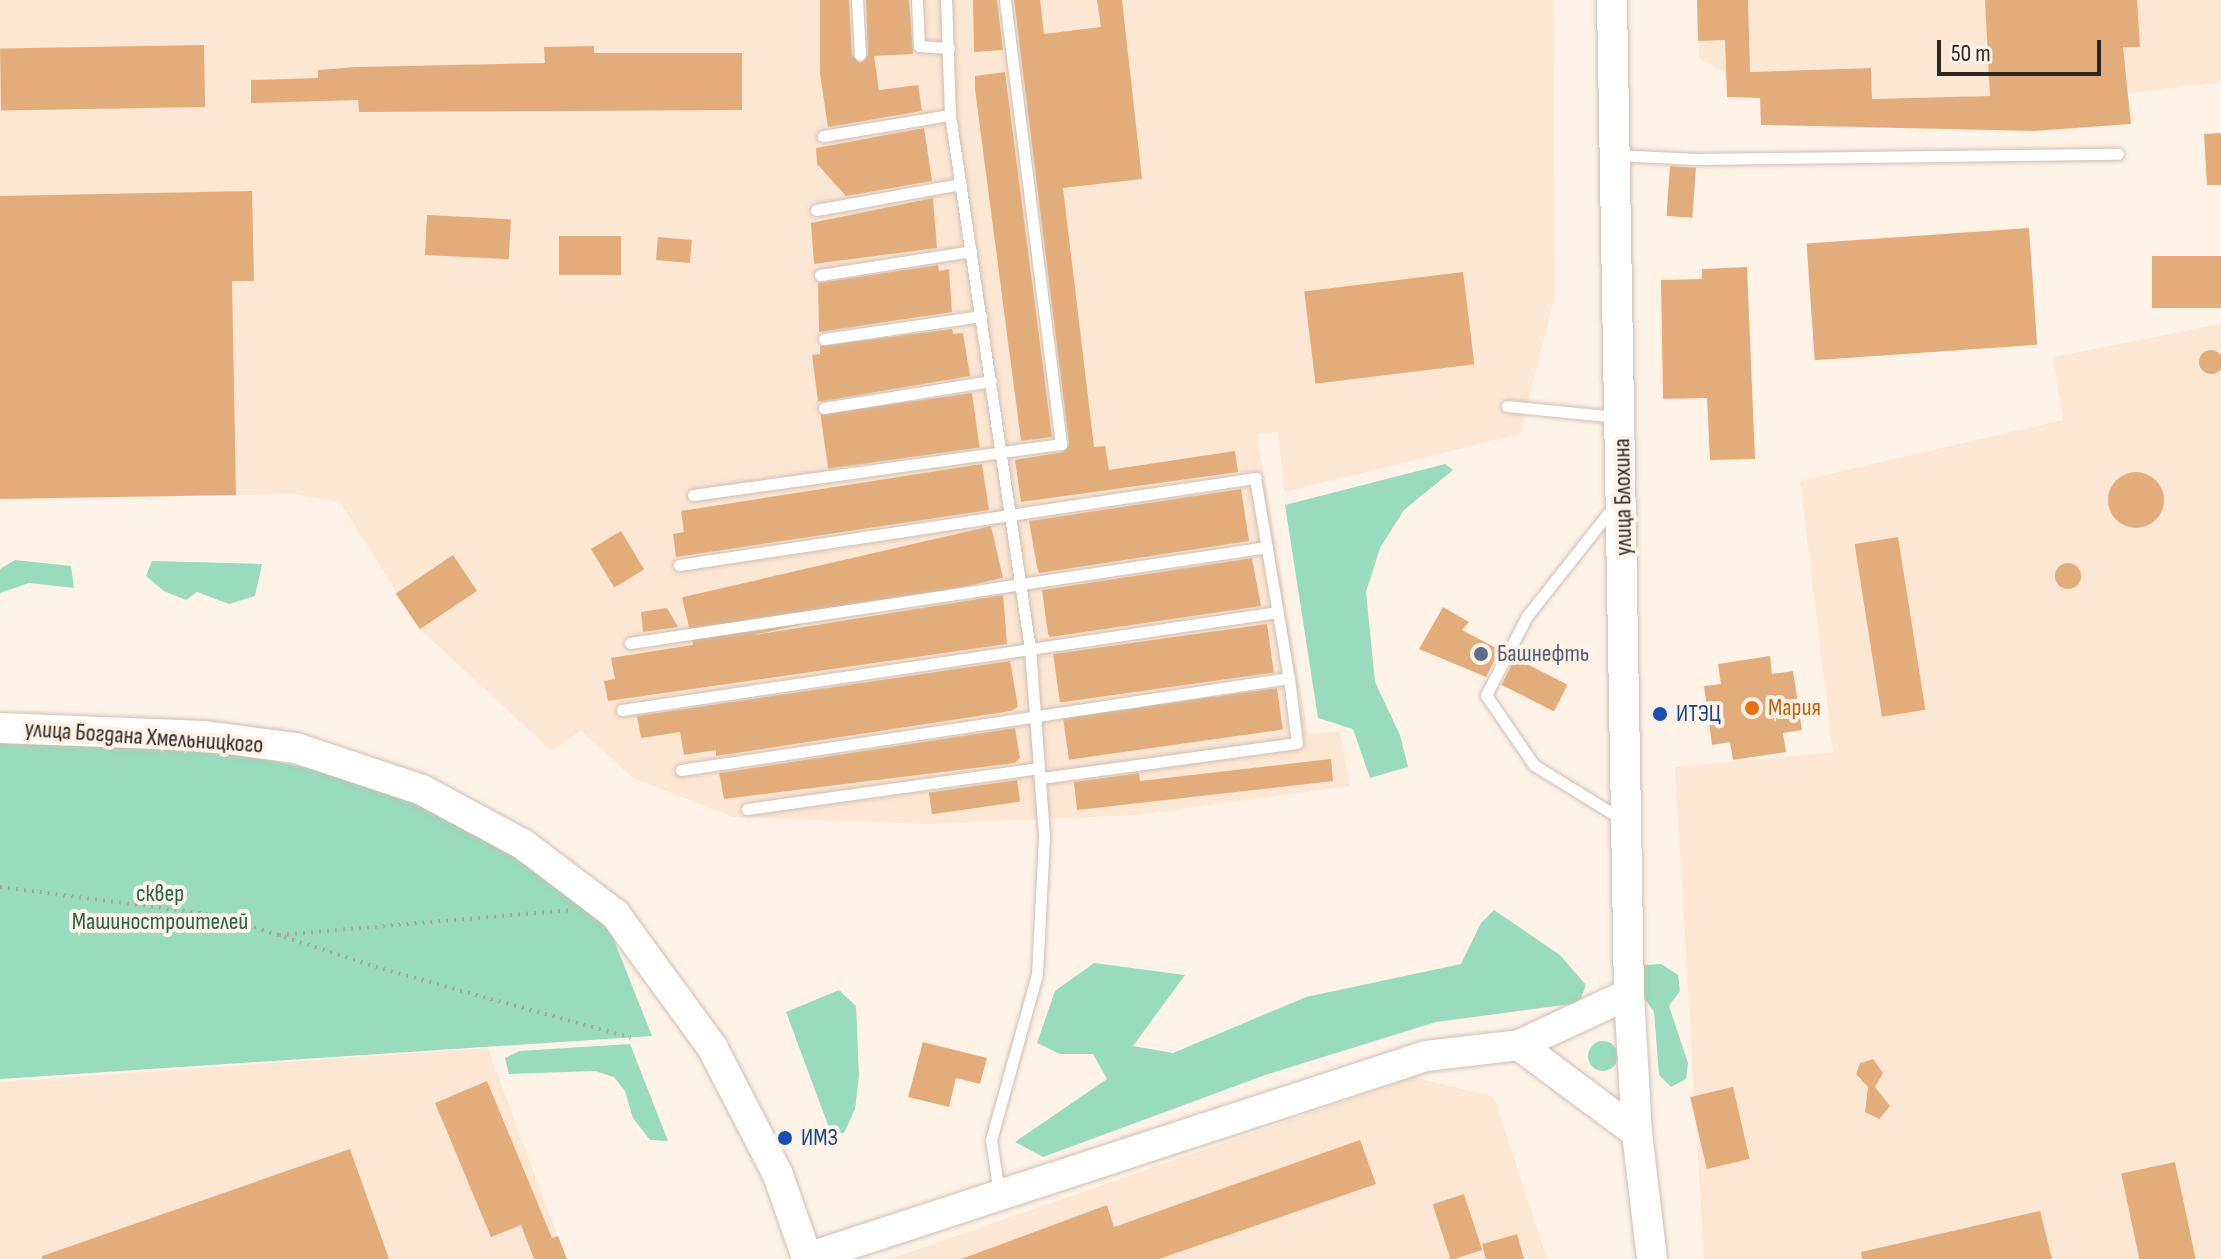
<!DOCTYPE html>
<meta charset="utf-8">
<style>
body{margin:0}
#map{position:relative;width:2221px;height:1259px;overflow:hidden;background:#fff3e8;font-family:"Sofia Sans Condensed",sans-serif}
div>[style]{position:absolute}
.built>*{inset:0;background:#fce6d4}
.green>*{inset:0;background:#98dbbd}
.round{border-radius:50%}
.building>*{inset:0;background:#e3ad7b;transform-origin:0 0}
.path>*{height:4px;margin-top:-2px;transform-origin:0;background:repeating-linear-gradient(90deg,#ada49b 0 2px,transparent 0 8px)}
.roads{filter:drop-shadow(0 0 2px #cebfb2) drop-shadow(0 0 2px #cebfb2)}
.lane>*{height:11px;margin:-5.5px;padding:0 5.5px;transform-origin:5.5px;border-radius:5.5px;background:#fff}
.secondary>*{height:30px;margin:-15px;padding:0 15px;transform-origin:15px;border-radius:15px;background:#fff}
.dots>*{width:22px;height:22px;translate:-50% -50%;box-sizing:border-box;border:4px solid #fff3e8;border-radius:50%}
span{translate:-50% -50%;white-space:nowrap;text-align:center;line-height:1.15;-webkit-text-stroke:8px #fff3e8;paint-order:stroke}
.street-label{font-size:24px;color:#2d2722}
.service-label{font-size:24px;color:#4e5e75}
.left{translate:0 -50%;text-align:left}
.food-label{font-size:24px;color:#c56008}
.transit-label{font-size:24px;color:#164399}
.park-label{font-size:24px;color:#27624a}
.scale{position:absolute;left:1937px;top:40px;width:164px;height:36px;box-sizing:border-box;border:4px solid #2d2722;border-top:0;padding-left:10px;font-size:24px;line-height:28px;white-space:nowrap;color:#2d2722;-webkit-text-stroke:6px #fff3e8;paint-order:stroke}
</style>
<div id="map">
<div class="built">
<div style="clip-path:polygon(0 0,1553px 0,1555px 295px,1520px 434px,1284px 492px,1278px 432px,1257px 434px,1308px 734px,1340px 732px,1350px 786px,1134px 815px,930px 824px,733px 817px,633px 778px,581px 731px,551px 751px,420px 629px,340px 502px,293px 494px,0 499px)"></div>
<div style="clip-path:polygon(1697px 0,2221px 0,2221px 82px,2130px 93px,1872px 99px,1871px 68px,1726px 72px,1699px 58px)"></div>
<div style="clip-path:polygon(2221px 324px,2221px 1259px,1704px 1259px,1675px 767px,1833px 752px,1800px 481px,2063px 420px,2053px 357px)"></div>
<div style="clip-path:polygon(488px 1048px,566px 1259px,0 1259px,0 1082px)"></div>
<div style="clip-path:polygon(1413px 1077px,1494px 1097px,1547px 1259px,890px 1259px)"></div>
</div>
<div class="green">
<div style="clip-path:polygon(1445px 464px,1453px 470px,1404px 510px,1380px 548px,1366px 592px,1375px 682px,1400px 735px,1408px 767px,1370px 778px,1353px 729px,1318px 718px,1285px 505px)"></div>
<div style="clip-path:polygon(15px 560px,71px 566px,74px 588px,29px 583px,0 593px,0 569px)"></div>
<div style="clip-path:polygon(152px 561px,262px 564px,255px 596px,229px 604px,197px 592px,186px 600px,164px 591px,146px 576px)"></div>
<div style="clip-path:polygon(0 741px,211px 748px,370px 781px,463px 821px,604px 915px,652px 1036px,0 1079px)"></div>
<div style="clip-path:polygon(1494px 910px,1560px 955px,1586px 985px,1579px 1003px,1436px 1022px,1268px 1074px,1043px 1157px,1015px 1142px,1107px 1079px,1093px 1054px,1060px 1054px,1037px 1043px,1055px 991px,1094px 963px,1185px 975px,1133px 1046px,1173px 1053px,1306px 997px,1461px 964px,1481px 923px)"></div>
<div style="clip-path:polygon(1661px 964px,1678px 975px,1680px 991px,1669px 1006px,1688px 1063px,1686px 1079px,1671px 1087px,1659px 1075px,1654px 1012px,1638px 989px,1637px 975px,1645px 965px)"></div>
<div style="clip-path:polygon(839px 990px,856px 1006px,859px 1076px,855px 1109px,844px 1133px,831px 1133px,786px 1012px)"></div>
<div class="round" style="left:1588px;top:1041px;width:30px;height:30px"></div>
<div style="clip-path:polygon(630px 1044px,668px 1141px,650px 1140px,633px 1118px,625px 1091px,614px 1077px,595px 1071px,509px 1074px,505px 1058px,519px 1051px)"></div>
</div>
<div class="building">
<div style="clip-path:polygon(820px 0,849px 0,852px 55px,860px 63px,868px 55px,866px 0,909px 0,913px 54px,874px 56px,879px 90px,918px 85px,922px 111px,828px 127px,820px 74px)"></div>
<div style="clip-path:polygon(973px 0,997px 0,1003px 50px,974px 52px)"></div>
<div style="clip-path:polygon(1014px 0,1040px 0,1044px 34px,1101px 27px,1097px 0,1122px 0,1142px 179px,1063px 188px,1094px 447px,1105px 446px,1109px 470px,1235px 451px,1238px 472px,1021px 502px,1015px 460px,1063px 452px,1069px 443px)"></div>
<div style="clip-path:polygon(1697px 0,1748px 0,1750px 72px,1871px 68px,1872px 99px,1990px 96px,1985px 0,2137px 0,2140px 47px,2123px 47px,2131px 124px,2034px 131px,1761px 125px,1760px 98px,1727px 97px,1725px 40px,1698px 41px)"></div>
<div style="left:204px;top:45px;width:62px;height:204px;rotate:89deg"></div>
<div style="clip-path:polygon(594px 46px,594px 53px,742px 53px,742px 110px,359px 112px,358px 100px,251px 103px,251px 80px,318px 78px,318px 70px,357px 67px,545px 63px,544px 47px)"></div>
<div style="clip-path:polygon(1005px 72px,1052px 437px,1021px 441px,975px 89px,975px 76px)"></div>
<div style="clip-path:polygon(924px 128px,932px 181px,846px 196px,817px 164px,816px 148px)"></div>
<div style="clip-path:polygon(2221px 133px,2221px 185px,2207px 185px,2204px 134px)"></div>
<div style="left:1670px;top:166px;width:26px;height:50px;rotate:4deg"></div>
<div style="clip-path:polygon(252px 191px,254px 281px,232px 281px,236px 495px,0 499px,0 196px)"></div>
<div style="clip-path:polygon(933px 198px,937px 248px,814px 264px,811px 223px)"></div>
<div style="left:427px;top:215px;width:84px;height:40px;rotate:3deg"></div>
<div style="left:2029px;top:228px;width:117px;height:223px;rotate:86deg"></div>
<div style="left:559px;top:236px;width:62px;height:39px"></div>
<div style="left:658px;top:237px;width:34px;height:23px;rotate:5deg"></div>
<div style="left:2221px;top:256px;width:52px;height:69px;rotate:90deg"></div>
<div style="clip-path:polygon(938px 265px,939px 271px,949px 269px,952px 312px,819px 332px,818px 283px)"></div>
<div style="clip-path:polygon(1747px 267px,1755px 459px,1710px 460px,1707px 398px,1663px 399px,1661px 280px,1702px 279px,1702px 269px)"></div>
<div style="left:1463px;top:272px;width:93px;height:160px;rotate:83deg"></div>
<div style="clip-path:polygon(952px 329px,953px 334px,963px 333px,970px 376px,818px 402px,812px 355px,820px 354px,820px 346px)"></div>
<div class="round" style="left:2199px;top:350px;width:24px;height:24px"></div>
<div style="left:972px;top:393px;width:55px;height:153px;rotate:82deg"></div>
<div style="clip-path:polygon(982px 464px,989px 510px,676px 557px,673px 534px,684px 532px,681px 511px)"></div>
<div class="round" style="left:2108px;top:472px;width:56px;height:56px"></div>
<div style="clip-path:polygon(1241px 489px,1249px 541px,1039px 573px,1037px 567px,1029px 521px)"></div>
<div style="left:991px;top:526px;width:53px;height:317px;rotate:77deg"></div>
<div style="left:621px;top:531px;width:45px;height:35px;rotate:59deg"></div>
<div style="left:1898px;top:537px;width:175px;height:44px;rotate:81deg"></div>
<div style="left:453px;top:555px;width:43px;height:69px;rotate:56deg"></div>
<div style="clip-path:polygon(1252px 558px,1261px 606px,1050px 637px,1048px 634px,1042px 590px)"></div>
<div class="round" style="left:2055px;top:563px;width:26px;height:26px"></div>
<div style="clip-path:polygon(1003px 595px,1007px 644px,608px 701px,604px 681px,615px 679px,611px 658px)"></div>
<div style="clip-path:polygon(1443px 607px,1469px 622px,1462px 630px,1500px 650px,1486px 677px,1419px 649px)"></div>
<div style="clip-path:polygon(667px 608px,678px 627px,643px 632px,641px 612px)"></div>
<div style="left:1267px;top:624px;width:49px;height:216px;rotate:82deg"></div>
<div style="clip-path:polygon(1770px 656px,1772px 674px,1793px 671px,1802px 730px,1783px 733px,1786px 752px,1733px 760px,1730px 742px,1712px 745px,1704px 686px,1721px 684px,1718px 664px)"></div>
<div style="left:1515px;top:658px;width:59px;height:30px;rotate:27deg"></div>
<div style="clip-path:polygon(1010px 661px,1018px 707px,1011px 711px,716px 756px,716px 750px,684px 755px,680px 732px,641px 738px,637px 716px)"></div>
<div style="left:1277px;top:688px;width:42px;height:216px;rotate:82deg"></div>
<div style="clip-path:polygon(1015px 728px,1020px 758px,1015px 763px,724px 799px,719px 773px)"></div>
<div style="clip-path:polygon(1331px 759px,1333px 781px,1077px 810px,1074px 782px,1139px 773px,1140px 781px)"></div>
<div style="left:1017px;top:780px;width:22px;height:89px;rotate:82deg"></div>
<div style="clip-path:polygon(923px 1042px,987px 1058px,980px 1084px,956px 1078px,949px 1107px,908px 1097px)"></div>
<div style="clip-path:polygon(1873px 1059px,1883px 1073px,1875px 1087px,1890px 1106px,1879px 1119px,1865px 1112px,1868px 1087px,1856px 1074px,1860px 1063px)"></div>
<div style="clip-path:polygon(487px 1081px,552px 1238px,558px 1236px,567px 1259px,534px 1259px,521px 1225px,491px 1237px,435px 1103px)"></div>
<div style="left:1733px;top:1087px;width:74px;height:44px;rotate:77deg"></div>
<div style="clip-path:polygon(1360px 1140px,1376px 1184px,1159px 1259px,961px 1259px,1107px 1205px,1114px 1227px)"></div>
<div style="clip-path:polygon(350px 1149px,389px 1259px,42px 1259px,42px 1256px)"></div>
<div style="left:2175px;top:1162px;width:99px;height:55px;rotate:78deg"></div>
<div style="left:1464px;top:1194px;width:59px;height:33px;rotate:72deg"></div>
<div style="clip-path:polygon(2040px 1211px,2052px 1259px,1862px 1259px,1861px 1252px)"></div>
<div style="clip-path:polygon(1517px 1234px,1524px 1259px,1486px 1259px,1482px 1244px)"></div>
</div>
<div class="path">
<div style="left:0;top:887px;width:218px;rotate:7.4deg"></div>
<div style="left:216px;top:915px;width:176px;rotate:17.9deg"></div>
<div style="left:383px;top:969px;width:257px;rotate:15.5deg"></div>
<div style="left:279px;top:935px;width:291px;rotate:-4.9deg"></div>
</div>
<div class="roads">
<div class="lane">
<div style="left:857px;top:0;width:55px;rotate:86.9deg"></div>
<div style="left:917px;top:0;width:46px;rotate:87.5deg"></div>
<div style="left:919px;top:46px;width:30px;rotate:4deg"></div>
<div style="left:946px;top:0;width:115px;rotate:88deg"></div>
<div style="left:950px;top:115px;width:540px;rotate:81.48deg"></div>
<div style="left:1030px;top:649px;width:189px;rotate:85.7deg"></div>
<div style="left:1044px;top:837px;width:137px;rotate:92.9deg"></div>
<div style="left:1037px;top:974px;width:172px;rotate:105.5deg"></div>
<div style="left:991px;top:1140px;width:53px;rotate:81.3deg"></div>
<div style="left:823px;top:136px;width:129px;rotate:-9.4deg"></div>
<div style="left:1615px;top:155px;width:81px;rotate:2.8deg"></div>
<div style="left:1696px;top:159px;width:422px;rotate:-0.7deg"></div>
<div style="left:816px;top:210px;width:147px;rotate:-10.2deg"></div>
<div style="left:820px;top:275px;width:153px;rotate:-9deg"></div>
<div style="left:824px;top:339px;width:159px;rotate:-8.3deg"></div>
<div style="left:1507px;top:406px;width:112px;rotate:5.7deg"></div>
<div style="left:824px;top:408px;width:169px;rotate:-9.2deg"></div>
<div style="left:693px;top:495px;width:372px;rotate:-7.9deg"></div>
<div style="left:1061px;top:444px;width:448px;rotate:-97.2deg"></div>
<div style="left:1614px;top:506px;width:140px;rotate:128.3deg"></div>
<div style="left:1527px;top:616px;width:89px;rotate:117.4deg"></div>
<div style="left:1486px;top:695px;width:85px;rotate:55.6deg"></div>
<div style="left:1534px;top:765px;width:105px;rotate:31.7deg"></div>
<div style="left:679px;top:565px;width:583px;rotate:-8.59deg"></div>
<div style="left:1255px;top:478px;width:203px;rotate:80.4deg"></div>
<div style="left:630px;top:643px;width:644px;rotate:-8.57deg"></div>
<div style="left:622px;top:710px;width:663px;rotate:-8.5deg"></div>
<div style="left:681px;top:770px;width:615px;rotate:-8.6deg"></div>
<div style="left:1289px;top:678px;width:65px;rotate:83deg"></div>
<div style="left:1297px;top:743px;width:259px;rotate:172.2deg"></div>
<div style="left:747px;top:809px;width:295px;rotate:-8deg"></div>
</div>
<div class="secondary">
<div style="left:1612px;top:0;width:994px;rotate:89.02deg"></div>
<div style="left:0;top:728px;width:205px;rotate:2.2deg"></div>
<div style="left:205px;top:736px;width:92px;rotate:7.5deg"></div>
<div style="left:296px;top:748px;width:133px;rotate:18.4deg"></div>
<div style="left:422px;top:790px;width:116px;rotate:28.3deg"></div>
<div style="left:524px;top:845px;width:114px;rotate:37.2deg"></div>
<div style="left:615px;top:914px;width:165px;rotate:53.9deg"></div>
<div style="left:712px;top:1047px;width:144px;rotate:62.7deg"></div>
<div style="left:778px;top:1175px;width:88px;rotate:70.7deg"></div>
<div style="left:807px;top:1258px;width:651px;rotate:-18.07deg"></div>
<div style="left:1426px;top:1056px;width:94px;rotate:-6.7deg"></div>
<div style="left:1637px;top:1133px;width:147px;rotate:-143.3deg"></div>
<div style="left:1519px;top:1045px;width:121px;rotate:-24.9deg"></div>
<div style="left:1629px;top:994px;width:139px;rotate:86.7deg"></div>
<div style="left:1637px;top:1133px;width:127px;rotate:83.2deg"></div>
</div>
</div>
<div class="dots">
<div style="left:1481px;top:654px;background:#5c6f8a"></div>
<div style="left:1752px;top:708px;background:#e8710a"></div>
<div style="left:1660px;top:714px;background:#1a4fb4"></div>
<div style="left:785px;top:1138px;background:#1a4fb4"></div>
</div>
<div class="street-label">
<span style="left:1623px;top:497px;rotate:-91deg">улица Блохина</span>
<span style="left:144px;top:737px;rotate:4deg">улица Богдана Хмельницкого</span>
</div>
<div class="service-label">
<span class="left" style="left:1497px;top:654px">Башнефть</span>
</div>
<div class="food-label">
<span class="left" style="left:1768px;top:708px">Мария</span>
</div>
<div class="transit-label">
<span class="left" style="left:1676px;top:714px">ИТЭЦ</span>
<span class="left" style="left:801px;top:1138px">ИМЗ</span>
</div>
<div class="park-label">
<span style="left:160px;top:908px">сквер<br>Машиностроителей</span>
</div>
<div class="scale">50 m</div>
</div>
